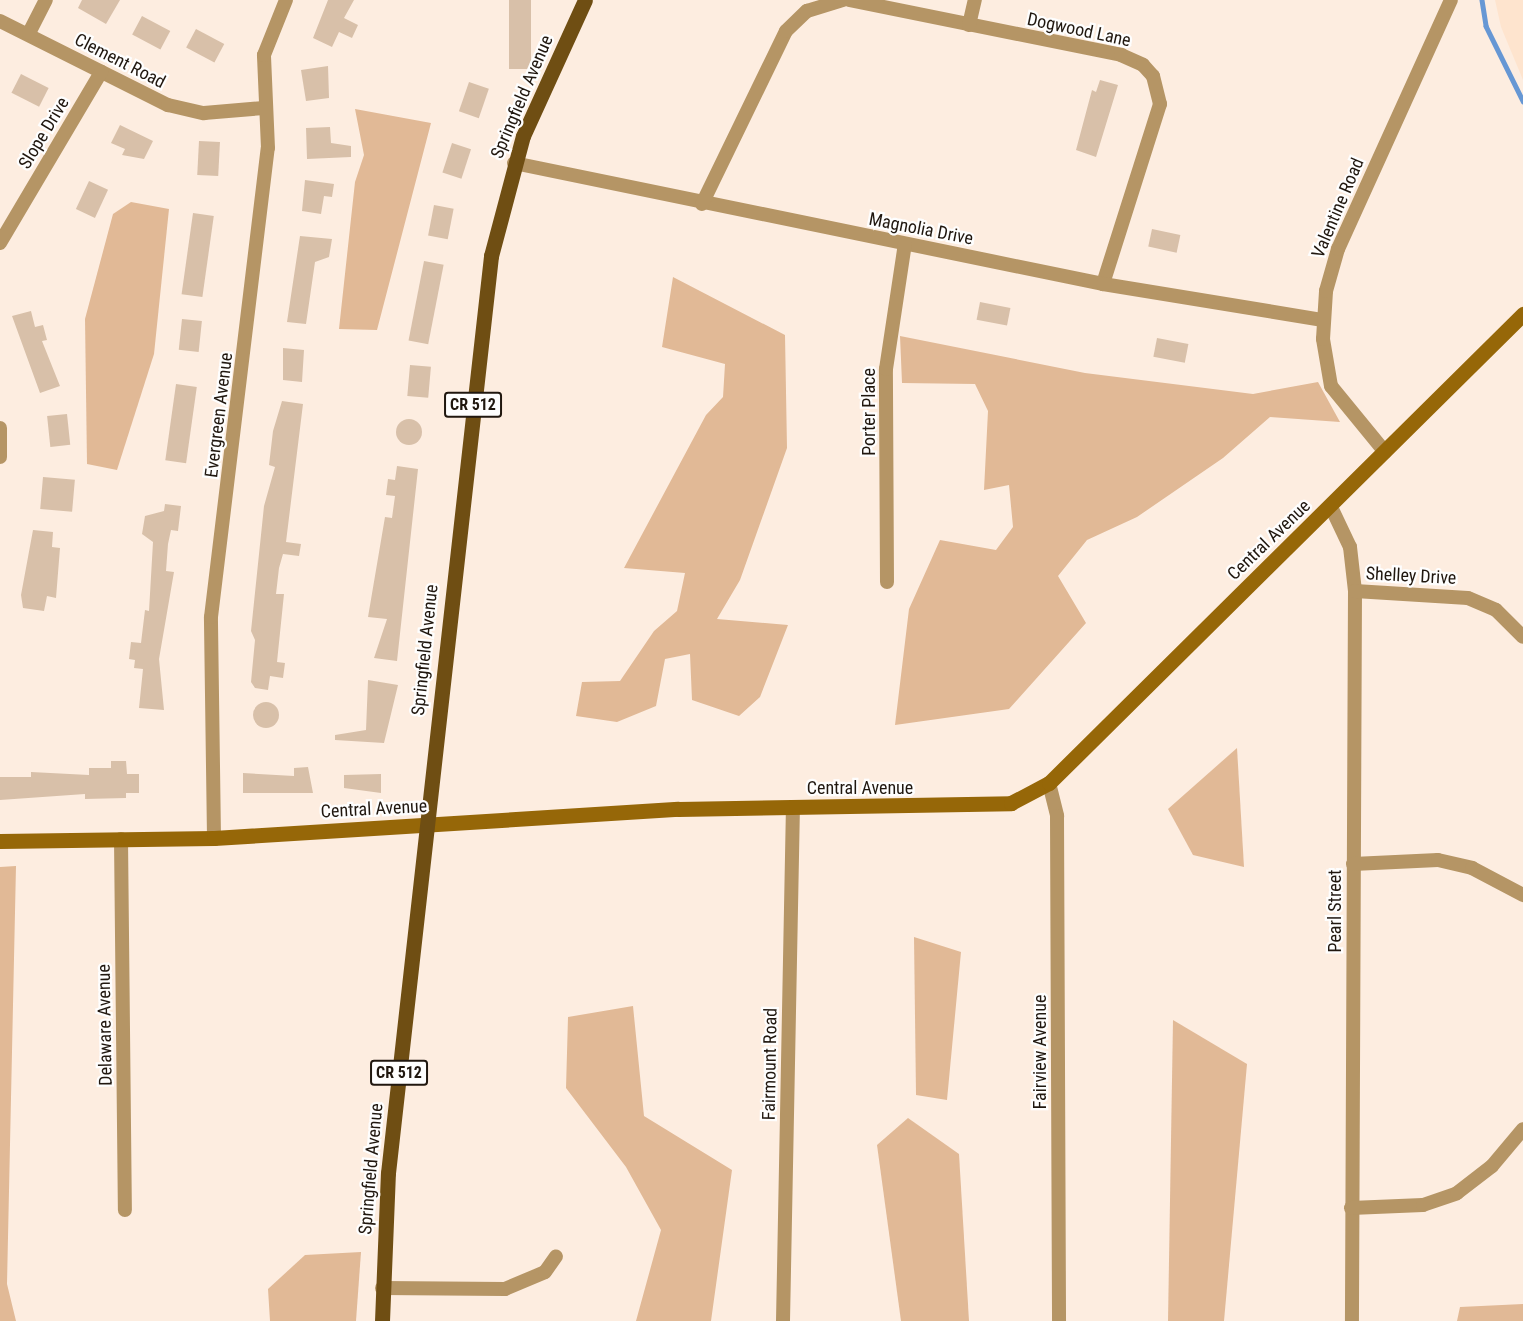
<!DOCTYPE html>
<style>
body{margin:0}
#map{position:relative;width:1523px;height:1321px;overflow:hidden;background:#fdede0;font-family:"Roboto Condensed",sans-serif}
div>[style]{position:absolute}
.built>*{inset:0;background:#fee4ce}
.green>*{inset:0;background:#e1b996}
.stream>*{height:4.5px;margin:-2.25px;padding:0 2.25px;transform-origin:2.25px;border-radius:2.25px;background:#6697d4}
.building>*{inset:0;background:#d8c0a9;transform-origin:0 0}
.round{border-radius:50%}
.street>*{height:14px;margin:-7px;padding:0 7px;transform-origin:7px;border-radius:7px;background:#b59565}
.secondary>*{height:15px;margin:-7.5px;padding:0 7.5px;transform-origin:7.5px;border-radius:7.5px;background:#966708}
.primary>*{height:15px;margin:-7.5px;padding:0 7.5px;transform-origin:7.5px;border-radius:7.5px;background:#6f4e13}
span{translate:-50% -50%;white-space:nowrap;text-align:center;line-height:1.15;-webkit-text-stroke:4.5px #fefefe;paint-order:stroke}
.shield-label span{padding:2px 4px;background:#fefefe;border:2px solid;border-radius:4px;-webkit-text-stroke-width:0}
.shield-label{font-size:16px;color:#20170f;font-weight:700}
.street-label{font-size:18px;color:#20170f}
</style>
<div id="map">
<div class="built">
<div style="clip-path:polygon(1495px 0,1523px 0,1523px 80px,1501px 27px)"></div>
</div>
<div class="green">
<div style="clip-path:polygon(355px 109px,431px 123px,377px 330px,339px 329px,355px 182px,364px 155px)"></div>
<div style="clip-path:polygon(131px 202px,169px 209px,154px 354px,117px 470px,87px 464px,85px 319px,113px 214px)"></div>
<div style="clip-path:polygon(673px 277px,785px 335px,787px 448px,740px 580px,717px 619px,788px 625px,760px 697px,739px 716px,692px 700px,690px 654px,665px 659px,656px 706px,617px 722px,576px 716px,582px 682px,620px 681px,654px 631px,677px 611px,685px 573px,624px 568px,706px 415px,723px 397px,725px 364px,662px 347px)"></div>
<div style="clip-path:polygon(900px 336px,1085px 373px,1253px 394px,1318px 382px,1340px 422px,1270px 417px,1223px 458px,1137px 517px,1087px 540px,1058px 576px,1086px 623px,1009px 709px,895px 725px,909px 609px,940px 540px,996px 550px,1013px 527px,1009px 485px,984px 490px,988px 411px,975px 384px,902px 383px)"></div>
<div style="clip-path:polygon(1237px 748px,1244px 867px,1193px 855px,1168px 809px)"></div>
<div style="clip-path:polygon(16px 866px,7px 1284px,16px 1321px,0 1321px,0 867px)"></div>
<div style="clip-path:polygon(914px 937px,961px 952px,947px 1100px,916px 1095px)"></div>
<div style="clip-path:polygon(633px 1006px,644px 1116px,732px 1170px,711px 1321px,636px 1321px,661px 1230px,626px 1167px,566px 1088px,568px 1017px)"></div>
<div style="clip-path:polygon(1173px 1020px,1247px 1064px,1224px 1321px,1168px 1321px)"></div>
<div style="clip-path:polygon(908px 1118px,959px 1154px,969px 1321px,901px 1321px,877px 1145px)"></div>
<div style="clip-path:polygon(361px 1252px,356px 1321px,270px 1321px,268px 1289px,305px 1255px)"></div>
<div style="clip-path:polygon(1523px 1304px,1523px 1321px,1457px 1321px,1460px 1307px)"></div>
</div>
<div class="stream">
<div style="left:1482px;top:0;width:26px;rotate:81deg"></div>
<div style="left:1486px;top:26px;width:84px;rotate:63.7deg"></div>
</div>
<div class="building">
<div style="clip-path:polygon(82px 0,120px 0,106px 24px,78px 8px)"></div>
<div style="clip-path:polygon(328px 0,354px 0,344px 18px,358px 25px,352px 38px,339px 32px,332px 47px,313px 38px)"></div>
<div style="left:509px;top:0;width:22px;height:69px"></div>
<div style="left:142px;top:16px;width:32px;height:21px;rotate:28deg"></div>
<div style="left:196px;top:29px;width:32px;height:21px;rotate:28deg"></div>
<div style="clip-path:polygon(328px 66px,329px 98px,306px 101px,301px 70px)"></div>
<div style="left:21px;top:74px;width:31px;height:21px;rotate:27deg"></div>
<div style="clip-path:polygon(1100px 80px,1118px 85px,1096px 157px,1076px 150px,1092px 90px,1096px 92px)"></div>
<div style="left:469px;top:82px;width:21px;height:31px;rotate:19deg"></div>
<div style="clip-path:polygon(120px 125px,153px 141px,144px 159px,122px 155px,125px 149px,111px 143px)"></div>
<div style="clip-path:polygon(330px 127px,331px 143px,351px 146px,351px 157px,307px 159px,306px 128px)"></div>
<div style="left:199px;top:141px;width:21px;height:34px;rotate:3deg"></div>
<div style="left:452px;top:143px;width:20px;height:31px;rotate:18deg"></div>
<div style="clip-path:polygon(305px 180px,334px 184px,332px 197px,324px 196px,321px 214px,302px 211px)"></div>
<div style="left:89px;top:181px;width:21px;height:31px;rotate:25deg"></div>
<div style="left:434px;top:205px;width:20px;height:31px;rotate:11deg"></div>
<div style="left:193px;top:213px;width:21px;height:82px;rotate:8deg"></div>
<div style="left:1152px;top:229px;width:29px;height:18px;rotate:12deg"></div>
<div style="clip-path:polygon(300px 236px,332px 239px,329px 257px,315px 262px,306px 324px,287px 322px)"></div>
<div style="left:424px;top:261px;width:20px;height:81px;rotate:11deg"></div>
<div style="left:980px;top:302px;width:31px;height:18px;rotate:11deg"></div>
<div style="clip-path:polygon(31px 311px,35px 327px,43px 325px,47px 340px,42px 341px,60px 386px,40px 393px,12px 316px)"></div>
<div style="left:182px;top:319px;width:20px;height:31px;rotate:6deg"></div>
<div style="left:1157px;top:338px;width:32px;height:19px;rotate:11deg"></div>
<div style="clip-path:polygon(283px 348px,304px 350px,302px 382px,283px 380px)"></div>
<div style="left:410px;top:365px;width:21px;height:31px;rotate:5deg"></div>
<div style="left:176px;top:384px;width:21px;height:77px;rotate:8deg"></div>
<div style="clip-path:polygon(282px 401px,303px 404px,286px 542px,301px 544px,299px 556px,283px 554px,279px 568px,276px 594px,284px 594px,277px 662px,285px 663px,283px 678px,270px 676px,268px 690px,255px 688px,251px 682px,255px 640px,251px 631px,264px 506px,275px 467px,269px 465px,273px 431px)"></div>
<div style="left:67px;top:414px;width:31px;height:20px;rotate:84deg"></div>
<div class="round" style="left:396px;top:419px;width:26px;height:26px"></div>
<div style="clip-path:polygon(397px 466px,418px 469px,397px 661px,374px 658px,387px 619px,368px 617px,385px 517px,392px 518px,395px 496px,386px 495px,388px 479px,395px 480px)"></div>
<div style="left:43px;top:477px;width:32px;height:32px;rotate:5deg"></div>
<div style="clip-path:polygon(165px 504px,181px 506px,178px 531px,171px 530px,168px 544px,166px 571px,174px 572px,159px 659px,164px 710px,139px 708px,143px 669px,134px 668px,135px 660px,129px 659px,131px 642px,141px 643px,145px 610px,149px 611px,153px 542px,142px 534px,145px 516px,164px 511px)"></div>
<div style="clip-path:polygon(33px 530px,53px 532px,52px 547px,60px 548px,56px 598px,47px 596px,44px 611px,23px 608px,21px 595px)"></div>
<div style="clip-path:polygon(368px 680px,398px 685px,384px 743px,335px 740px,335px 735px,366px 730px)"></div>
<div class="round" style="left:253px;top:702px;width:26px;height:26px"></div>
<div style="clip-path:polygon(111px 761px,126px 761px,127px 774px,139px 774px,139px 793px,126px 793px,126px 798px,85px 799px,85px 794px,0 800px,0 777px,31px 777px,31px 772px,89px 775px,89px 768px,111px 768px)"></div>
<div style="clip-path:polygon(308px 767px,313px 793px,243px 793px,243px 773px,294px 776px,294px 768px)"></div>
<div style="clip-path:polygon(381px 774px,381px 793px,344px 788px,344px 775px)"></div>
</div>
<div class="street">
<div style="left:849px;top:0;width:278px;rotate:11.4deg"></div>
<div style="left:1121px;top:55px;width:24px;rotate:24deg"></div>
<div style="left:1143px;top:65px;width:15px;rotate:48deg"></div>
<div style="left:1153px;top:76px;width:29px;rotate:76deg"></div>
<div style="left:1160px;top:104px;width:189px;rotate:107.6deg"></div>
<div style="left:0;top:21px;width:188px;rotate:26.6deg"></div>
<div style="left:168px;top:105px;width:37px;rotate:13deg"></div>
<div style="left:204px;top:113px;width:60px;rotate:-4.8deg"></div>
<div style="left:969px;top:25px;width:26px;rotate:-77deg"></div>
<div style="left:29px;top:33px;width:37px;rotate:-63deg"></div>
<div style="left:514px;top:163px;width:601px;rotate:11.61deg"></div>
<div style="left:1103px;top:284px;width:223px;rotate:9.3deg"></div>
<div style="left:702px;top:204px;width:192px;rotate:-64.1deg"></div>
<div style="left:786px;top:31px;width:29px;rotate:-44deg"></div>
<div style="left:807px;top:11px;width:38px;rotate:-17deg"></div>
<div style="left:0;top:243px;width:199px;rotate:-59.4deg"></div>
<div style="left:0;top:428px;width:29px;rotate:90deg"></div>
<div style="left:1385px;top:452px;width:85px;rotate:-129.3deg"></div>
<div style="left:1331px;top:386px;width:48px;rotate:-99.7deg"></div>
<div style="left:1323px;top:339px;width:48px;rotate:-86.4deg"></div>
<div style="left:1326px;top:291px;width:44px;rotate:-74.1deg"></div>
<div style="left:1338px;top:249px;width:273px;rotate:-65.6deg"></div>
<div style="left:1331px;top:507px;width:44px;rotate:64.6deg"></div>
<div style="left:1350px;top:547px;width:44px;rotate:83.5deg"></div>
<div style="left:1355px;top:591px;width:730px;rotate:90.24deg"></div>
<div style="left:887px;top:582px;width:213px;rotate:-90.3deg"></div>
<div style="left:886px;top:369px;width:126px;rotate:-81.4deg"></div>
<div style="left:1355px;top:591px;width:113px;rotate:3.5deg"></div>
<div style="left:1468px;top:598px;width:30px;rotate:23deg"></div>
<div style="left:1496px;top:610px;width:38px;rotate:45deg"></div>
<div style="left:1049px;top:783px;width:34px;rotate:76deg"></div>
<div style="left:1057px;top:816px;width:505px;rotate:89.77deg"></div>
<div style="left:214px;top:838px;width:221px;rotate:-90.8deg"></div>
<div style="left:211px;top:617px;width:472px;rotate:-83.1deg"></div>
<div style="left:268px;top:148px;width:93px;rotate:-92.5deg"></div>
<div style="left:264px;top:55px;width:59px;rotate:-68.2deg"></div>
<div style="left:121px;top:839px;width:371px;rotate:89.4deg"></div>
<div style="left:1353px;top:864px;width:85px;rotate:-2.7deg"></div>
<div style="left:1438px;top:860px;width:35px;rotate:13deg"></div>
<div style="left:1472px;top:868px;width:58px;rotate:27.9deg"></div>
<div style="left:1351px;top:1208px;width:72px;rotate:-2.4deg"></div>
<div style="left:1423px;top:1205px;width:36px;rotate:-19deg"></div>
<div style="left:1457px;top:1193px;width:44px;rotate:-37.6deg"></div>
<div style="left:1492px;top:1166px;width:48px;rotate:-50deg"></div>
<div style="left:382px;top:1288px;width:123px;rotate:0.5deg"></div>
<div style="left:505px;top:1289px;width:43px;rotate:-23deg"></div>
<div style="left:545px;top:1272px;width:19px;rotate:-55deg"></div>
<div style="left:783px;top:1321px;width:514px;rotate:-88.89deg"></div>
</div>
<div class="secondary">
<div style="left:0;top:841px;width:214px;rotate:-0.8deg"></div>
<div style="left:214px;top:838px;width:465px;rotate:-3.6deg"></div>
<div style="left:678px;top:809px;width:333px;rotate:-1deg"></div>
<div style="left:1011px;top:803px;width:43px;rotate:-27.8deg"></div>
<div style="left:1049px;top:783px;width:667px;rotate:-44.7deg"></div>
</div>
<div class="primary">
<div style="left:382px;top:1321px;width:148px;rotate:-87.7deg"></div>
<div style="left:388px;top:1173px;width:923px;rotate:-83.59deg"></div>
<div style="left:491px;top:256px;width:124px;rotate:-75.1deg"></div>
<div style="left:523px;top:136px;width:149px;rotate:-65.5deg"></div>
</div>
<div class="shield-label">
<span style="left:473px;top:405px">CR 512</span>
<span style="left:399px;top:1073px">CR 512</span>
</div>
<div class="street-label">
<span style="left:1079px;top:30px;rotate:12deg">Dogwood Lane</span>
<span style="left:120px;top:61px;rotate:27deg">Clement Road</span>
<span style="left:522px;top:97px;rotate:-67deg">Springfield Avenue</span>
<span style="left:44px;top:133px;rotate:-59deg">Slope Drive</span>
<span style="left:1338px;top:208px;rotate:-67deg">Valentine Road</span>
<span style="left:921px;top:229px;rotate:11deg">Magnolia Drive</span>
<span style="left:869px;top:412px;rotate:-90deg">Porter Place</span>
<span style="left:219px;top:415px;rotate:-83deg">Evergreen Avenue</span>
<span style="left:1269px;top:540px;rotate:-44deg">Central Avenue</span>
<span style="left:1411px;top:576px;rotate:3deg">Shelley Drive</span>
<span style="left:425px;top:650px;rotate:-84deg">Springfield Avenue</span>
<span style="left:860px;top:788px">Central Avenue</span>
<span style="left:374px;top:809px;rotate:-3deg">Central Avenue</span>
<span style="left:1335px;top:911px;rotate:-90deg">Pearl Street</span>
<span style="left:105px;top:1025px;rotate:-91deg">Delaware Avenue</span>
<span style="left:1040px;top:1052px;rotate:-90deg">Fairview Avenue</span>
<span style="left:770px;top:1064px;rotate:-89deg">Fairmount Road</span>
<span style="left:371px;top:1169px;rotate:-85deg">Springfield Avenue</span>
</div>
</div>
